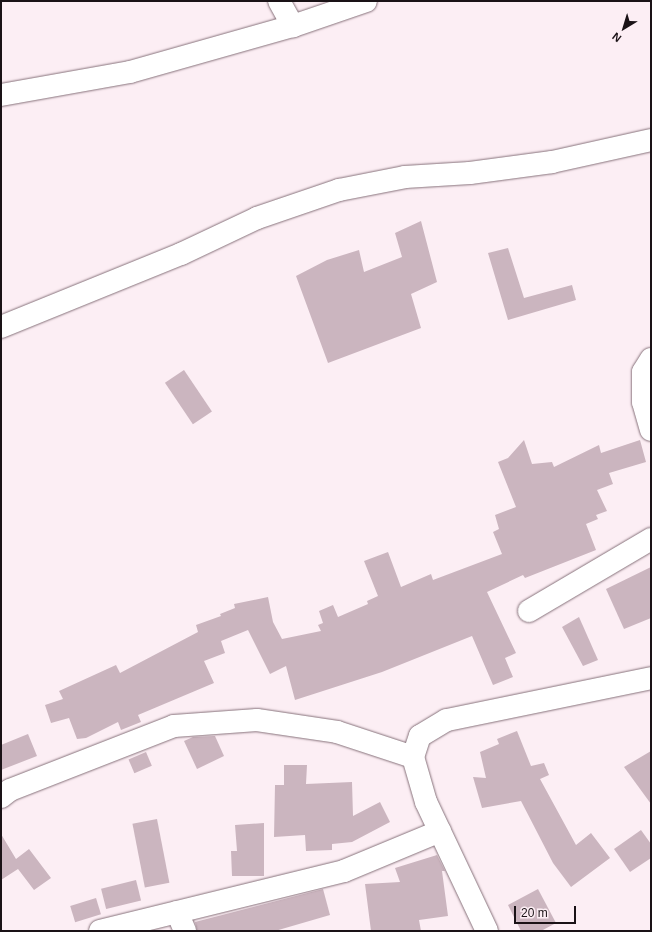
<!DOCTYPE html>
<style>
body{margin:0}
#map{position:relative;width:652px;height:932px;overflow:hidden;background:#fceef4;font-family:Arial,sans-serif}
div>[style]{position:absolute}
.building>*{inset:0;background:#cbb5bf;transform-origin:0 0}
.roads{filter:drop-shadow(0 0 1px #87727b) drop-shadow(0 0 1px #87727b)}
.minor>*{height:22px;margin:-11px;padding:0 11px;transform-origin:11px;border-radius:11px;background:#fff}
.secondary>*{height:22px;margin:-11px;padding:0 11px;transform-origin:11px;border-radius:11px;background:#fff}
span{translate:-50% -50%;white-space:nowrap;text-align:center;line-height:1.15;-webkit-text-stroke:4px #fceef4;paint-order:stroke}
.frame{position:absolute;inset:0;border:2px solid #1a1216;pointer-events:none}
.north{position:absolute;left:604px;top:8px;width:40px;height:40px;-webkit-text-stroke:3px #fceef4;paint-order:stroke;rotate:218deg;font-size:11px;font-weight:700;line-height:16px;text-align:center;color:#1a1216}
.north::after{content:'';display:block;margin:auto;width:14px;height:18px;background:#1a1216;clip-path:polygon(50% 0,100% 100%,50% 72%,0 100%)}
.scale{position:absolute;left:514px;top:906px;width:62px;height:18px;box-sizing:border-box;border:2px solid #1a1216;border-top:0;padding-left:5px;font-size:12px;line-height:14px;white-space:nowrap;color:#1a1216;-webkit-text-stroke:3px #fceef4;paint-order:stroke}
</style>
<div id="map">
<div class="building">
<div style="clip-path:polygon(421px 221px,437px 282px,411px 294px,421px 328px,328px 363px,296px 276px,327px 260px,359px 250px,364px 272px,402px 257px,395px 233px)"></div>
<div style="clip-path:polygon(508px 248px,524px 298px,572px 285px,576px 300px,508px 320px,488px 253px)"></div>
<div style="left:184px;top:370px;width:50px;height:23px;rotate:56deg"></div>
<div style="clip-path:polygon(524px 440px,532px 464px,552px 462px,554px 467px,599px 445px,601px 453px,640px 440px,646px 462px,609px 473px,613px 484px,597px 490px,607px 511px,596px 515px,598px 519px,586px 524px,596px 550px,525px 578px,523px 575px,487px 592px,516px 653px,505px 658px,513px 677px,493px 685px,472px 636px,382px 672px,295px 700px,286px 666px,270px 674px,248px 630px,221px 641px,225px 653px,204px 661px,214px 683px,138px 715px,141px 722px,121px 730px,118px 722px,86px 738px,77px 739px,69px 718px,51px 723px,45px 705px,63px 699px,59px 691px,116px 665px,120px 673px,198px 632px,196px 625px,221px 616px,220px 614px,235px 608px,234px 604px,268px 597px,273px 622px,282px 639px,321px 631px,318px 625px,323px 623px,319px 611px,333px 605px,338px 617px,368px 604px,367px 601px,378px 596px,364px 561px,388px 552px,401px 587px,431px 574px,433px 580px,502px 554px,493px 532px,499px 529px,495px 515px,516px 507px,498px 462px,508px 458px)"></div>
<div style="clip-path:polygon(651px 567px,651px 618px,624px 629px,606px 589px)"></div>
<div style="clip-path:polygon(579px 617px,598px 660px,583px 666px,562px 627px)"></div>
<div style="clip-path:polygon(517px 731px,531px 766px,544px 763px,549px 775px,540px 779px,576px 845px,591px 833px,610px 858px,571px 887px,553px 863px,521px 801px,482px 808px,473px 777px,486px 778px,480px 752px,499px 744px,497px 739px)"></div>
<div style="clip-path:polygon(28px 734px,37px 756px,1px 770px,1px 745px)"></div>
<div style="clip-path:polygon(215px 736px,224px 756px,197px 769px,184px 741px,193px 737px)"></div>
<div style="clip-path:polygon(651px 751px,651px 804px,624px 767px)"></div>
<div style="left:146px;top:752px;width:15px;height:19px;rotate:67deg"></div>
<div style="clip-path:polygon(284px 765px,307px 765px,306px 784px,352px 782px,353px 816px,380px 802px,390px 822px,352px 842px,332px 844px,332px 850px,306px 851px,305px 835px,274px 837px,275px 785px,284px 785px)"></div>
<div style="left:157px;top:819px;width:65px;height:25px;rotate:79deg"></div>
<div style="clip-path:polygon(264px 823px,264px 876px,232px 876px,231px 851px,237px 851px,235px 825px)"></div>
<div style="clip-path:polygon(641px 830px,651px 844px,651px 858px,630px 872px,614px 849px)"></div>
<div style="clip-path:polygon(1px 834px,16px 859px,29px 849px,51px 878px,34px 890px,18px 869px,1px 880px)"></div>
<div style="clip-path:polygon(437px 855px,445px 871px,442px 871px,448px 916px,419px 920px,421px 931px,371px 931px,365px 884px,400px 882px,395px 868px)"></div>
<div style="left:136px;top:880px;width:21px;height:36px;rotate:76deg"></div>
<div style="clip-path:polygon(323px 889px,330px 915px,275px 931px,197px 931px,195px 922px)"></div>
<div style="clip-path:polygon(538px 889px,556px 923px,541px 931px,521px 931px,508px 905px)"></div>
<div style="left:96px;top:898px;width:17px;height:27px;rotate:73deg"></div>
</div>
<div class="roads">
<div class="minor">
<div style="left:293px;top:26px;width:77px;rotate:-18.9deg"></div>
<div style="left:1px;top:327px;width:194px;rotate:-22.1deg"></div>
<div style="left:181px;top:254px;width:84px;rotate:-25.3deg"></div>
<div style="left:257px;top:218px;width:87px;rotate:-18.9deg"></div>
<div style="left:339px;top:190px;width:67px;rotate:-11.1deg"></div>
<div style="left:405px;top:177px;width:65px;rotate:-3.5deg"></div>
<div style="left:470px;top:173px;width:83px;rotate:-7.6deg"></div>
<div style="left:552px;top:162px;width:101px;rotate:-12.5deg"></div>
<div style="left:651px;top:359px;width:15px;rotate:122deg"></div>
<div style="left:643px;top:372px;width:30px;rotate:90deg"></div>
<div style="left:643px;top:402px;width:29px;rotate:74deg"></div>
<div style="left:529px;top:611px;width:142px;rotate:-30.5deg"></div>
<div style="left:1px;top:797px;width:11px;rotate:-38deg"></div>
<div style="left:10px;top:790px;width:176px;rotate:-21.3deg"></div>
<div style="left:174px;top:726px;width:83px;rotate:-4.1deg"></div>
<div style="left:257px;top:720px;width:81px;rotate:8.5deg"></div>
<div style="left:337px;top:732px;width:80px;rotate:18.2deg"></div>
<div style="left:177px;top:912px;width:21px;rotate:67deg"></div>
<div style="left:100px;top:931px;width:251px;rotate:-13.8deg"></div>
<div style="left:344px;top:871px;width:104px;rotate:-22.6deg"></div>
<div style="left:487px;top:931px;width:143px;rotate:-115.3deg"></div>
<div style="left:426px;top:802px;width:47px;rotate:-106.1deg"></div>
<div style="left:413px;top:757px;width:22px;rotate:-72deg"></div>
<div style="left:420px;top:736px;width:31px;rotate:-31deg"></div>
<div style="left:447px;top:720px;width:208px;rotate:-11.6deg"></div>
</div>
<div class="secondary">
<div style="left:279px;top:1px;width:29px;rotate:61deg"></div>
<div style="left:1px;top:95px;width:131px;rotate:-10.1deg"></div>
<div style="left:130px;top:72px;width:169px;rotate:-15.8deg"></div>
</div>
</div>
<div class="frame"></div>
<div class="north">N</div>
<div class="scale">20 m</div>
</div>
